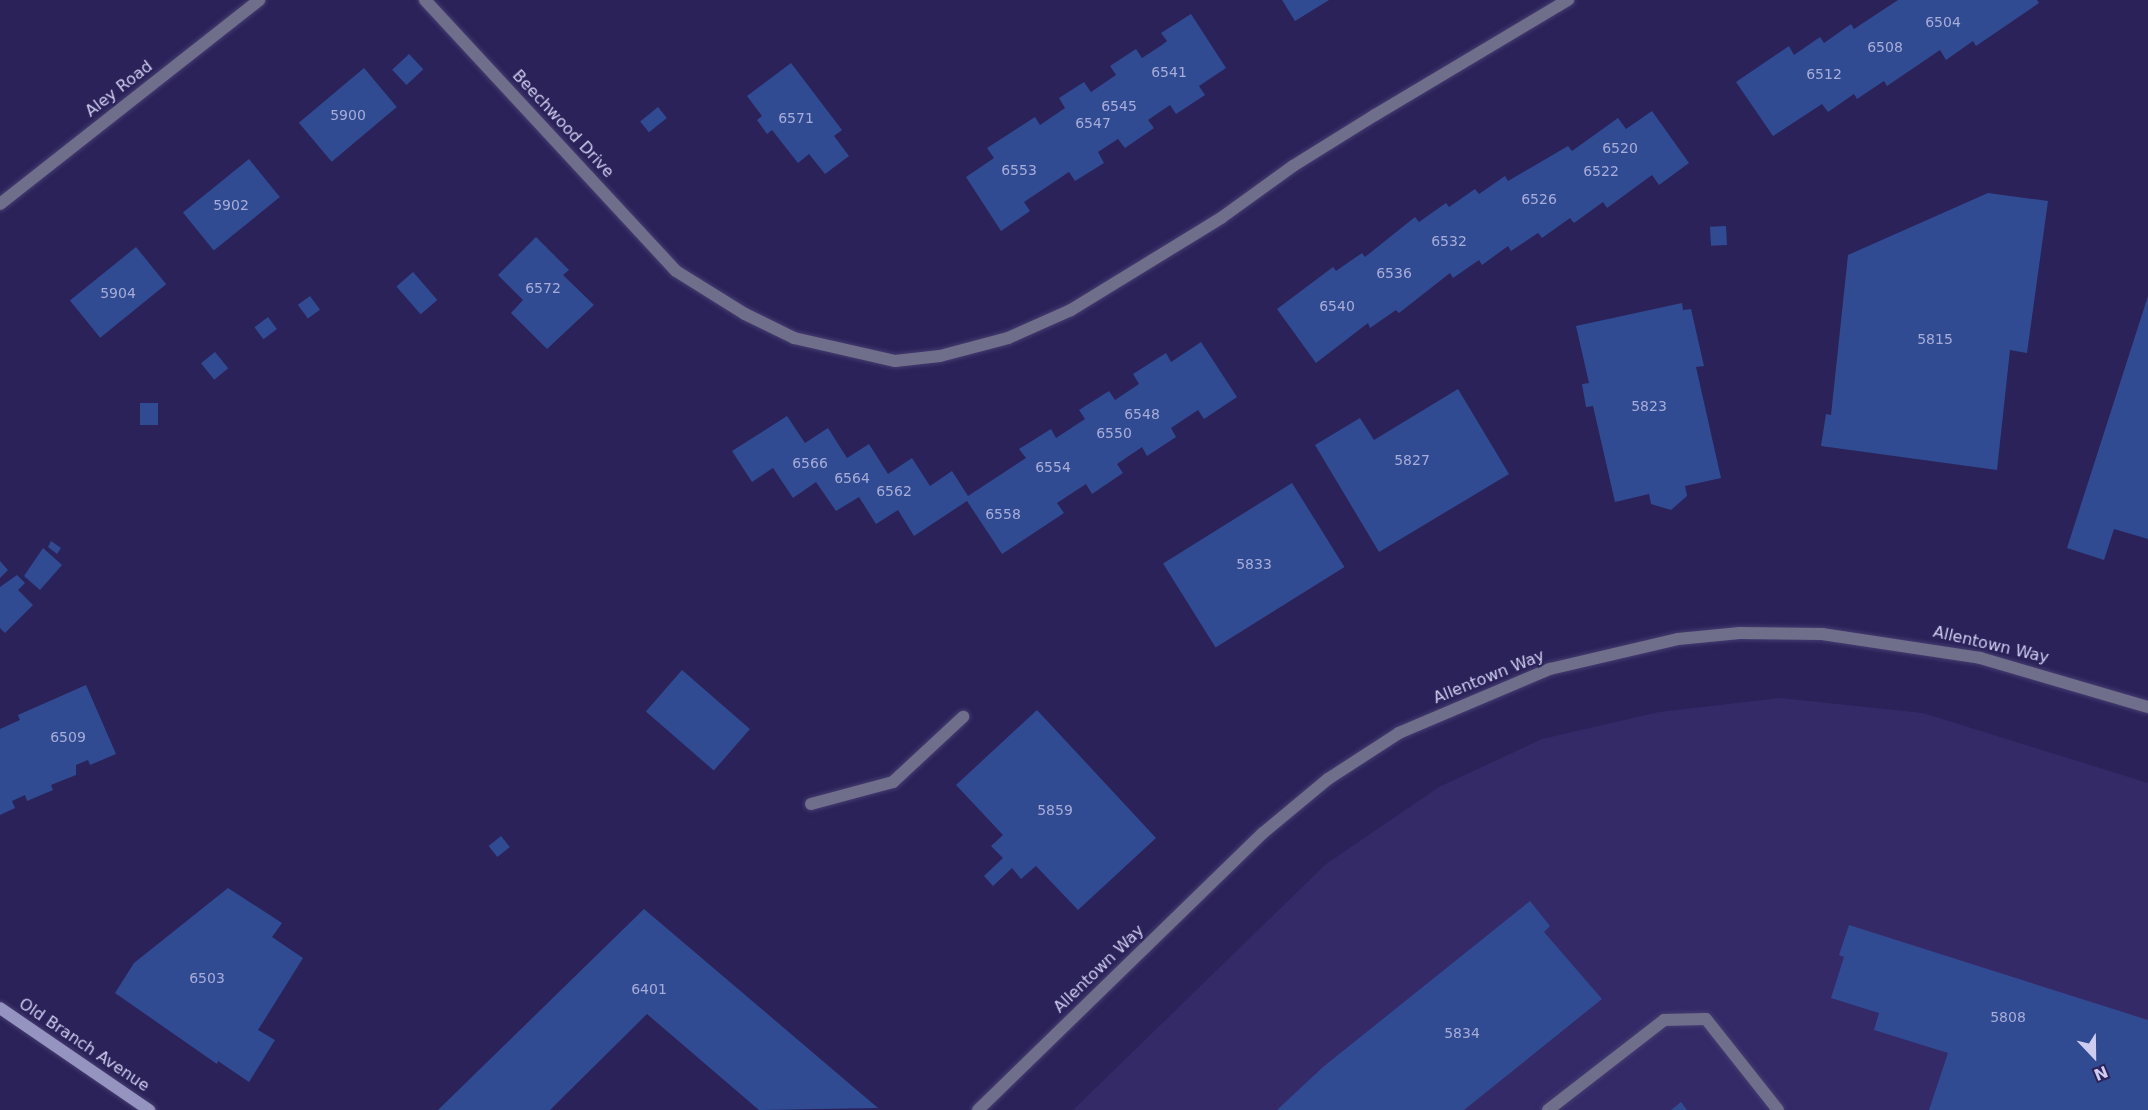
<!DOCTYPE html>
<style>
body{margin:0}
#map{position:relative;width:2148px;height:1110px;overflow:hidden;background:#2b2259;font-family:"DejaVu Sans",sans-serif}
div>[style]{position:absolute}
.built>*{inset:0;background:#342a68}
.building>*{inset:0;background:#314b93;transform-origin:0 0}
.roads{filter:drop-shadow(0 0 2px #453d71) drop-shadow(0 0 2px #453d71)}
.service>*{height:12px;margin:-6px;padding:0 6px;transform-origin:6px;border-radius:6px;background:#706f8b}
.minor>*{height:12px;margin:-6px;padding:0 6px;transform-origin:6px;border-radius:6px;background:#706f8b}
.tertiary>*{height:12px;margin:-6px;padding:0 6px;transform-origin:6px;border-radius:6px;background:#706f8b}
.secondary>*{height:12px;margin:-6px;padding:0 6px;transform-origin:6px;border-radius:6px;background:#9594c0}
span{translate:-50% -50%;white-space:nowrap;text-align:center;line-height:1.15;-webkit-text-stroke:4.5px #2b2259;paint-order:stroke}
.number-label{font-size:14px;color:#a7acd9}
.number-label span{-webkit-text-stroke-width:0}
.street-label{font-size:16px;color:#cecdf0}
.north{position:absolute;left:2064px;top:1026px;width:60px;height:60px;-webkit-text-stroke:4px #2b2259;paint-order:stroke;rotate:158deg;font-size:16px;font-weight:700;line-height:24px;text-align:center;color:#cecdf0}
.north::after{content:'';display:block;margin:auto;width:21px;height:27px;background:#cecdf0;clip-path:polygon(50% 0,100% 100%,50% 72%,0 100%)}
</style>
<div id="map">
<div class="built">
<div style="clip-path:polygon(1780px 698px,1923px 713px,2148px 783px,2148px 1110px,1073px 1110px,1326px 864px,1439px 787px,1542px 739px,1659px 712px)"></div>
</div>
<div class="building">
<div style="clip-path:polygon(1282px 0,1329px 0,1295px 21px)"></div>
<div style="clip-path:polygon(1898px 0,2037px 0,2039px 3px,1976px 46px,1973px 41px,1946px 60px,1940px 50px,1887px 86px,1884px 81px,1857px 99px,1854px 94px,1828px 112px,1822px 104px,1773px 136px,1736px 82px,1789px 46px,1794px 55px,1820px 37px,1824px 43px,1851px 24px,1854px 29px)"></div>
<div style="clip-path:polygon(1191px 14px,1226px 68px,1199px 86px,1205px 95px,1176px 114px,1170px 105px,1148px 120px,1154px 128px,1125px 148px,1118px 139px,1098px 152px,1104px 163px,1075px 181px,1069px 172px,1024px 202px,1030px 211px,1001px 231px,966px 177px,994px 158px,987px 148px,1035px 117px,1040px 125px,1065px 108px,1059px 98px,1084px 82px,1091px 92px,1116px 75px,1110px 66px,1136px 49px,1142px 58px,1162px 45px,1167px 41px,1161px 33px)"></div>
<div style="left:409px;top:54px;width:21px;height:23px;rotate:47deg"></div>
<div style="clip-path:polygon(791px 63px,842px 130px,834px 136px,849px 156px,825px 174px,809px 154px,798px 163px,772px 130px,767px 134px,757px 120px,762px 116px,747px 96px)"></div>
<div style="left:364px;top:68px;width:51px;height:85px;rotate:50deg"></div>
<div style="left:658px;top:107px;width:14px;height:23px;rotate:51deg"></div>
<div style="clip-path:polygon(1652px 111px,1689px 163px,1659px 185px,1652px 175px,1607px 208px,1603px 202px,1574px 223px,1570px 218px,1542px 238px,1538px 233px,1511px 251px,1508px 246px,1482px 265px,1479px 260px,1453px 278px,1450px 273px,1399px 313px,1396px 310px,1370px 328px,1368px 323px,1316px 363px,1277px 309px,1333px 267px,1336px 271px,1362px 253px,1365px 257px,1415px 217px,1419px 222px,1446px 203px,1449px 207px,1475px 189px,1479px 194px,1505px 176px,1508px 181px,1568px 146px,1572px 151px,1618px 118px,1626px 129px)"></div>
<div style="left:249px;top:159px;width:49px;height:85px;rotate:51deg"></div>
<div style="clip-path:polygon(1988px 193px,2048px 201px,2027px 353px,2010px 350px,1997px 470px,1821px 446px,1826px 414px,1831px 415px,1848px 255px)"></div>
<div style="left:1726px;top:226px;width:19px;height:16px;rotate:87deg"></div>
<div style="clip-path:polygon(536px 237px,569px 270px,563px 275px,594px 305px,547px 349px,511px 313px,523px 300px,498px 275px)"></div>
<div style="left:136px;top:247px;width:48px;height:85px;rotate:51deg"></div>
<div style="left:413px;top:272px;width:37px;height:22px;rotate:49deg"></div>
<div style="left:310px;top:296px;width:17px;height:15px;rotate:54deg"></div>
<div style="clip-path:polygon(2148px 296px,2148px 539px,2114px 529px,2104px 560px,2067px 548px)"></div>
<div style="clip-path:polygon(1682px 303px,1683px 310px,1691px 309px,1704px 366px,1696px 367px,1721px 478px,1685px 486px,1687px 496px,1671px 510px,1651px 504px,1649px 494px,1615px 502px,1593px 406px,1586px 407px,1582px 384px,1589px 383px,1576px 326px)"></div>
<div style="left:268px;top:317px;width:15px;height:17px;rotate:53deg"></div>
<div style="clip-path:polygon(1201px 342px,1237px 397px,1204px 419px,1198px 410px,1171px 428px,1176px 437px,1147px 456px,1142px 447px,1117px 464px,1123px 473px,1092px 494px,1086px 484px,1057px 503px,1064px 513px,1002px 554px,967px 501px,914px 536px,898px 510px,876px 524px,859px 497px,836px 511px,816px 482px,793px 498px,773px 468px,752px 482px,732px 451px,787px 416px,805px 443px,828px 428px,847px 458px,869px 444px,888px 474px,912px 458px,930px 486px,952px 471px,968px 496px,1026px 458px,1019px 449px,1051px 429px,1056px 438px,1085px 419px,1079px 410px,1109px 391px,1115px 400px,1139px 384px,1133px 374px,1166px 353px,1171px 362px)"></div>
<div style="left:215px;top:352px;width:21px;height:18px;rotate:51deg"></div>
<div style="clip-path:polygon(1458px 389px,1509px 474px,1379px 552px,1315px 445px,1360px 418px,1374px 440px)"></div>
<div style="left:158px;top:403px;width:22px;height:18px;rotate:90deg"></div>
<div style="left:1292px;top:483px;width:99px;height:152px;rotate:58deg"></div>
<div style="clip-path:polygon(51px 541px,61px 548px,57px 554px,48px 547px)"></div>
<div style="clip-path:polygon(43px 548px,62px 565px,40px 590px,24px 576px)"></div>
<div style="clip-path:polygon(0 561px,8px 570px,0 578px)"></div>
<div style="clip-path:polygon(17px 575px,25px 583px,18px 590px,33px 605px,5px 633px,0 628px,0 587px)"></div>
<div style="left:682px;top:670px;width:90px;height:55px;rotate:41deg"></div>
<div style="clip-path:polygon(86px 685px,116px 754px,90px 765px,88px 760px,76px 765px,76px 775px,51px 785px,53px 790px,27px 801px,25px 795px,12px 801px,15px 808px,0 815px,0 729px,20px 720px,18px 715px)"></div>
<div style="clip-path:polygon(1037px 710px,1156px 838px,1078px 910px,1036px 866px,1021px 879px,1012px 868px,993px 886px,984px 876px,1003px 858px,991px 846px,1003px 835px,956px 785px)"></div>
<div style="left:501px;top:836px;width:14px;height:16px;rotate:51deg"></div>
<div style="clip-path:polygon(228px 888px,282px 923px,272px 937px,303px 958px,258px 1030px,275px 1040px,249px 1082px,218px 1061px,217px 1064px,115px 993px,134px 963px)"></div>
<div style="clip-path:polygon(1530px 901px,1550px 926px,1544px 932px,1602px 999px,1464px 1110px,1277px 1110px,1323px 1067px)"></div>
<div style="clip-path:polygon(644px 909px,878px 1108px,759px 1110px,647px 1014px,550px 1110px,438px 1110px)"></div>
<div style="clip-path:polygon(1849px 925px,2148px 1020px,2148px 1110px,1929px 1110px,1948px 1053px,1874px 1030px,1879px 1013px,1831px 998px,1844px 957px,1839px 955px)"></div>
<div style="clip-path:polygon(1681px 1102px,1687px 1110px,1671px 1110px)"></div>
</div>
<div class="roads">
<div class="service">
<div style="left:811px;top:804px;width:85px;rotate:-15deg"></div>
<div style="left:893px;top:782px;width:96px;rotate:-42.9deg"></div>
<div style="left:1548px;top:1110px;width:147px;rotate:-37.8deg"></div>
<div style="left:1664px;top:1020px;width:42px;rotate:-1.4deg"></div>
<div style="left:1706px;top:1019px;width:116px;rotate:51.6deg"></div>
</div>
<div class="minor">
<div style="left:425px;top:0;width:369px;rotate:47.2deg"></div>
<div style="left:676px;top:271px;width:81px;rotate:31.9deg"></div>
<div style="left:745px;top:314px;width:55px;rotate:26.1deg"></div>
<div style="left:794px;top:338px;width:104px;rotate:12.8deg"></div>
<div style="left:895px;top:361px;width:45px;rotate:-6.3deg"></div>
<div style="left:940px;top:356px;width:70px;rotate:-14.8deg"></div>
<div style="left:1008px;top:338px;width:69px;rotate:-24deg"></div>
<div style="left:1071px;top:310px;width:176px;rotate:-31.5deg"></div>
<div style="left:1221px;top:218px;width:89px;rotate:-35.8deg"></div>
<div style="left:1293px;top:166px;width:97px;rotate:-31.9deg"></div>
<div style="left:1375px;top:115px;width:225px;rotate:-30.8deg"></div>
<div style="left:0;top:204px;width:330px;rotate:-38.2deg"></div>
</div>
<div class="tertiary">
<div style="left:978px;top:1110px;width:397px;rotate:-44.2deg"></div>
<div style="left:1263px;top:833px;width:85px;rotate:-39.7deg"></div>
<div style="left:1328px;top:779px;width:85px;rotate:-32.9deg"></div>
<div style="left:1399px;top:733px;width:164px;rotate:-23deg"></div>
<div style="left:1550px;top:669px;width:131px;rotate:-13.2deg"></div>
<div style="left:1678px;top:639px;width:62px;rotate:-5.5deg"></div>
<div style="left:1740px;top:633px;width:82px;rotate:0.7deg"></div>
<div style="left:1822px;top:634px;width:160px;rotate:8.6deg"></div>
<div style="left:1980px;top:658px;width:175px;rotate:16.3deg"></div>
</div>
<div class="secondary">
<div style="left:0;top:1008px;width:181px;rotate:34.4deg"></div>
</div>
</div>
<div class="number-label">
<span style="left:1943px;top:22px">6504</span>
<span style="left:1885px;top:47px">6508</span>
<span style="left:1169px;top:72px">6541</span>
<span style="left:1824px;top:74px">6512</span>
<span style="left:1119px;top:106px">6545</span>
<span style="left:348px;top:115px">5900</span>
<span style="left:796px;top:118px">6571</span>
<span style="left:1093px;top:123px">6547</span>
<span style="left:1620px;top:148px">6520</span>
<span style="left:1019px;top:170px">6553</span>
<span style="left:1601px;top:171px">6522</span>
<span style="left:1539px;top:199px">6526</span>
<span style="left:231px;top:205px">5902</span>
<span style="left:1449px;top:241px">6532</span>
<span style="left:1394px;top:273px">6536</span>
<span style="left:543px;top:288px">6572</span>
<span style="left:118px;top:293px">5904</span>
<span style="left:1337px;top:306px">6540</span>
<span style="left:1935px;top:339px">5815</span>
<span style="left:1649px;top:406px">5823</span>
<span style="left:1142px;top:414px">6548</span>
<span style="left:1114px;top:433px">6550</span>
<span style="left:1412px;top:460px">5827</span>
<span style="left:810px;top:463px">6566</span>
<span style="left:1053px;top:467px">6554</span>
<span style="left:852px;top:478px">6564</span>
<span style="left:894px;top:491px">6562</span>
<span style="left:1003px;top:514px">6558</span>
<span style="left:1254px;top:564px">5833</span>
<span style="left:68px;top:737px">6509</span>
<span style="left:1055px;top:810px">5859</span>
<span style="left:207px;top:978px">6503</span>
<span style="left:649px;top:989px">6401</span>
<span style="left:2008px;top:1017px">5808</span>
<span style="left:1462px;top:1033px">5834</span>
</div>
<div class="street-label">
<span style="left:119px;top:89px;rotate:-38deg">Aley Road</span>
<span style="left:563px;top:124px;rotate:47deg">Beechwood Drive</span>
<span style="left:1991px;top:645px;rotate:13deg">Allentown Way</span>
<span style="left:1489px;top:677px;rotate:-22deg">Allentown Way</span>
<span style="left:1099px;top:969px;rotate:-44deg">Allentown Way</span>
<span style="left:84px;top:1045px;rotate:34deg">Old Branch Avenue</span>
</div>
<div class="north">N</div>
</div>
